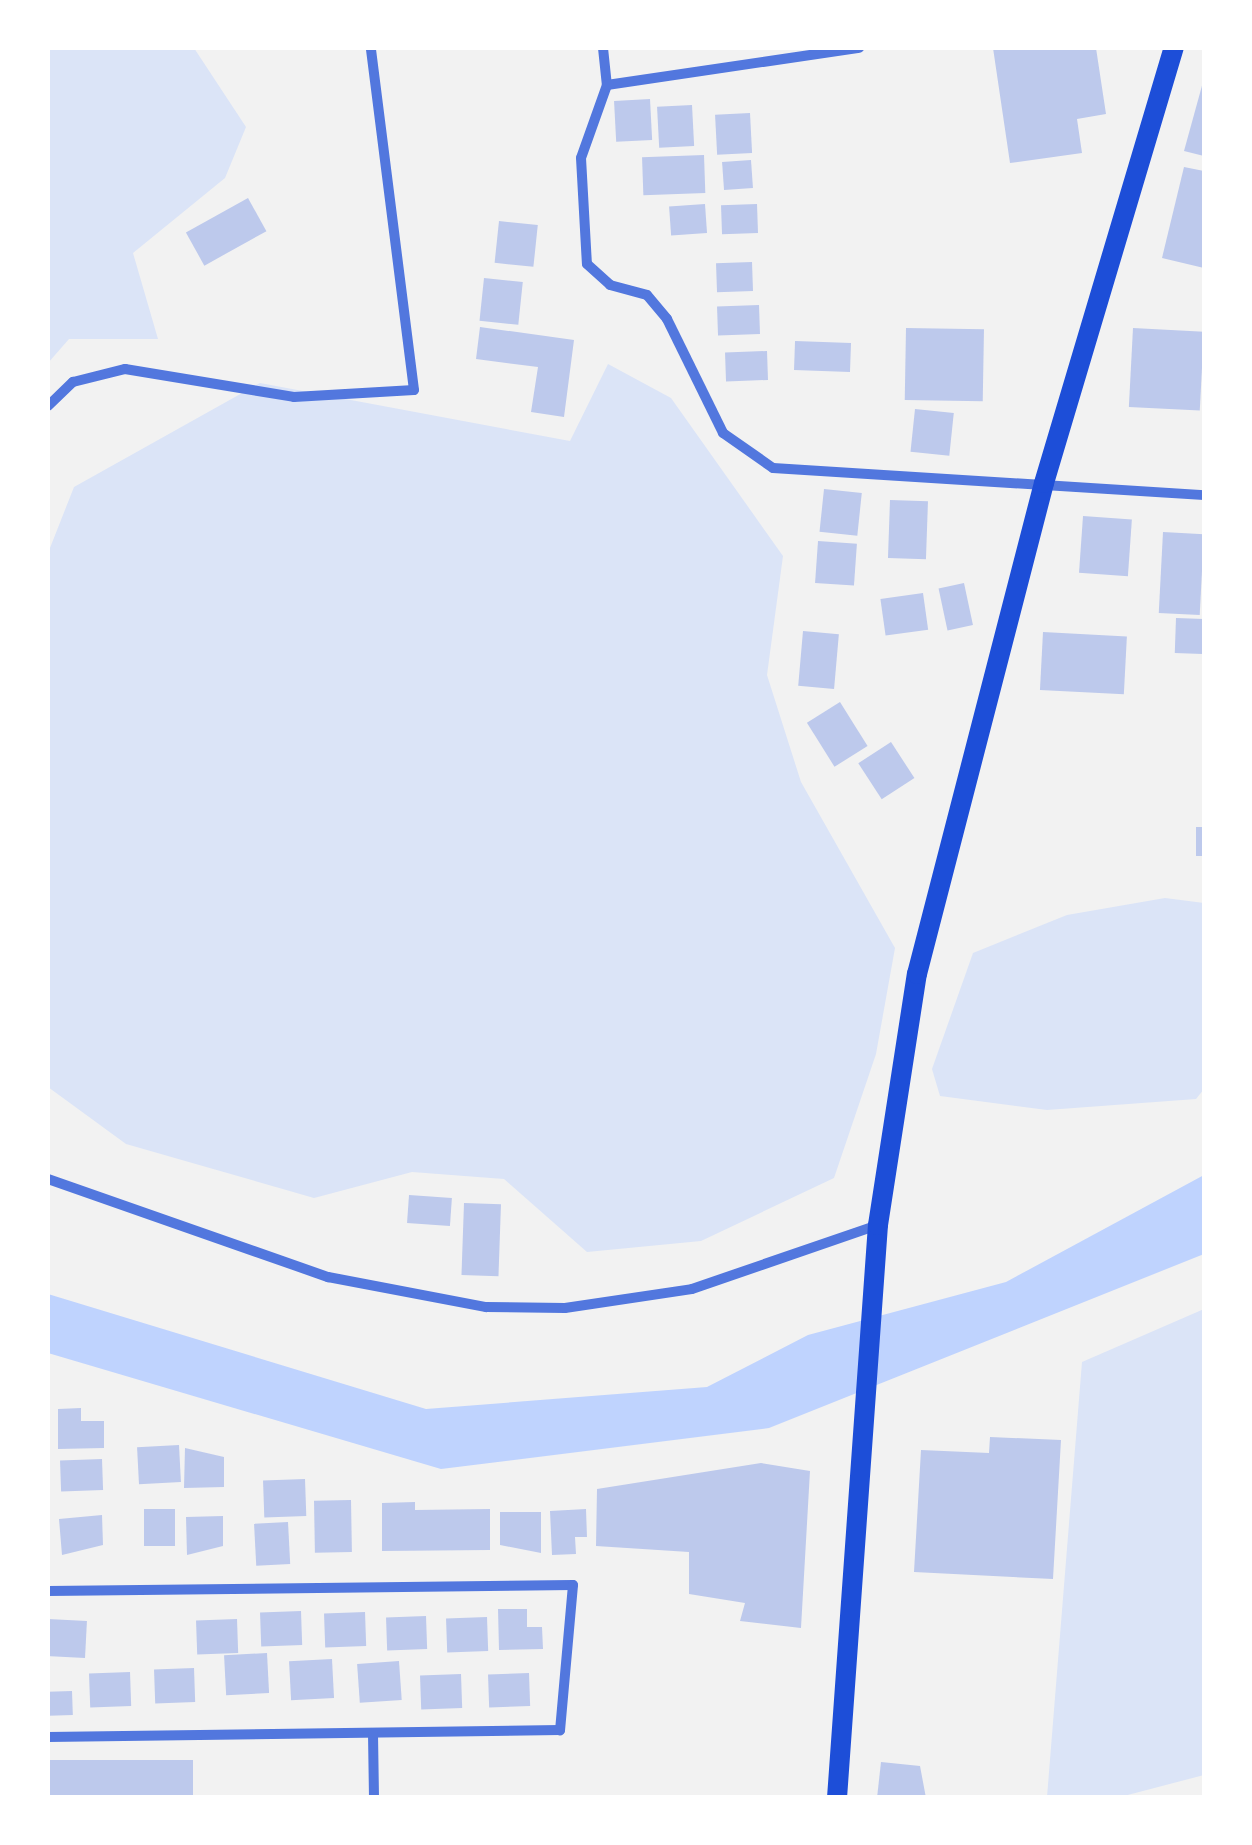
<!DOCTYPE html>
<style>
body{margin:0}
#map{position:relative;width:1252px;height:1845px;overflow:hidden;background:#f2f2f2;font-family:"Archivo Narrow",sans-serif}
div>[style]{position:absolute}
.green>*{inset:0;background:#dbe4f7}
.water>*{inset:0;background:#bfd3fe}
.building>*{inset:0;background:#bdc9ec;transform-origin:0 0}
.minor>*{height:10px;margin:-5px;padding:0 5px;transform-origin:5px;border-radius:5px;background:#5277de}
.secondary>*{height:20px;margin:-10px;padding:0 10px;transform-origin:10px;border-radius:10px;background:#1d4ed8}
span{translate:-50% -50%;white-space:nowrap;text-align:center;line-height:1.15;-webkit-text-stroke:8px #fff;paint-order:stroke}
.frame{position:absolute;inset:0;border:50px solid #fff;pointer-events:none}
</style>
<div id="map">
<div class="green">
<div style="clip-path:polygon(48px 48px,194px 48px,246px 127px,225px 178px,133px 253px,158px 339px,69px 339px,48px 363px)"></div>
<div style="clip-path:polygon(608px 364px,671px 398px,783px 556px,767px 675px,801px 782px,895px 948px,876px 1054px,834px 1178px,701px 1241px,587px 1252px,504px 1179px,412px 1172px,314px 1198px,126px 1144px,48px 1087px,48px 553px,74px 487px,260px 383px,570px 441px)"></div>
<div style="clip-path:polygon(1165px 898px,1204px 903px,1204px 1089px,1196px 1099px,1047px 1110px,940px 1096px,932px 1069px,973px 953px,1067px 915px)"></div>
<div style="clip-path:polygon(1204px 1309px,1204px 1775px,1120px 1797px,1047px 1797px,1082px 1362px)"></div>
</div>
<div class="water">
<div style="clip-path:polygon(1204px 1175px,1204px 1254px,769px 1428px,441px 1469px,48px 1353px,48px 1294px,426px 1409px,707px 1387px,808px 1335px,1006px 1282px)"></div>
</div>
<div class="building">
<div style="clip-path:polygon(993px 48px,1096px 48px,1106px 114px,1077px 119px,1082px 153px,1010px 163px)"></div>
<div style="clip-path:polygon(1203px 82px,1204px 82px,1204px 156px,1184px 151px)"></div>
<div style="left:650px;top:99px;width:41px;height:36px;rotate:87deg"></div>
<div style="left:692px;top:105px;width:41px;height:35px;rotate:87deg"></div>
<div style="left:750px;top:113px;width:40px;height:35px;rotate:87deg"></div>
<div style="left:704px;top:155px;width:38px;height:62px;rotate:88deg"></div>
<div style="left:751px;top:160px;width:28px;height:29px;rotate:86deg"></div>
<div style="clip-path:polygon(1184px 167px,1204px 171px,1204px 268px,1162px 258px)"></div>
<div style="left:248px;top:198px;width:38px;height:71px;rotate:61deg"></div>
<div style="left:705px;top:204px;width:29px;height:36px;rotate:86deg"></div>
<div style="left:757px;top:204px;width:29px;height:36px;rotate:88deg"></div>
<div style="left:499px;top:221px;width:39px;height:42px;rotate:6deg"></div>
<div style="left:752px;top:262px;width:29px;height:36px;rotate:88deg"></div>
<div style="left:484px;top:278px;width:39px;height:43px;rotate:6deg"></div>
<div style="left:759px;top:305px;width:29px;height:42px;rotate:88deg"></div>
<div style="clip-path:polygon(480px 327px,574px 340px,564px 417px,531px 412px,538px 367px,476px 359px)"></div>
<div style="left:906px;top:328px;width:78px;height:72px;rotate:1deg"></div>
<div style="left:1133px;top:328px;width:71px;height:79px;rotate:3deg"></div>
<div style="left:851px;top:343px;width:29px;height:56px;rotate:92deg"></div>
<div style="left:767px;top:351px;width:29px;height:42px;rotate:88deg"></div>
<div style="left:915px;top:409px;width:39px;height:43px;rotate:6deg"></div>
<div style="left:824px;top:489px;width:38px;height:43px;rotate:6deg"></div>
<div style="left:890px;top:500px;width:38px;height:58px;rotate:2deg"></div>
<div style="left:1083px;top:516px;width:49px;height:57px;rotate:4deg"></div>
<div style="left:1163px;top:532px;width:41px;height:81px;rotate:3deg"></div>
<div style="left:818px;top:541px;width:39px;height:42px;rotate:4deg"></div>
<div style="left:964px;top:583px;width:43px;height:26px;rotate:78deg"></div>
<div style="left:923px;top:593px;width:37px;height:43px;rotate:82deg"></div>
<div style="left:1176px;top:618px;width:28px;height:35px;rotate:2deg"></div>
<div style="left:803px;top:631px;width:36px;height:55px;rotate:5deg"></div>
<div style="left:1043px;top:632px;width:84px;height:58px;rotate:3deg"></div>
<div style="left:840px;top:702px;width:52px;height:39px;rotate:58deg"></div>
<div style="left:891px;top:742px;width:43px;height:39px;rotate:57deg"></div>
<div style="left:1196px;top:827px;width:8px;height:29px"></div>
<div style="left:409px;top:1195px;width:43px;height:28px;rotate:4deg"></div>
<div style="left:464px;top:1203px;width:37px;height:72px;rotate:2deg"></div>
<div style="clip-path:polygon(81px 1408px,81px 1421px,104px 1421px,104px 1448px,58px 1449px,58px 1409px)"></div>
<div style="clip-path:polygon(990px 1437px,1061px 1440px,1053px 1579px,914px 1572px,921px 1450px,989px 1453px)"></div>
<div style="left:179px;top:1445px;width:37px;height:42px;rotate:87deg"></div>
<div style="clip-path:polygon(185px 1448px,224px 1457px,224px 1487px,184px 1488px)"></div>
<div style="left:102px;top:1459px;width:31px;height:42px;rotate:88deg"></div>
<div style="clip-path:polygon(761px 1463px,810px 1471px,801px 1628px,740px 1621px,745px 1603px,689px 1594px,689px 1552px,596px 1546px,597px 1489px)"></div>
<div style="left:305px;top:1479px;width:37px;height:42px;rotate:88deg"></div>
<div style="left:351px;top:1500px;width:52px;height:37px;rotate:89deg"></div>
<div style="clip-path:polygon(415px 1502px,415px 1510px,490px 1509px,490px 1550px,382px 1551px,382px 1503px)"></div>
<div style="left:144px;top:1509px;width:31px;height:37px"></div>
<div style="clip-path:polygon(586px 1509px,587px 1537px,575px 1537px,576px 1554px,552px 1555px,550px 1511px)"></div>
<div style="clip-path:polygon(500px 1512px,541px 1512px,541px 1553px,500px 1545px)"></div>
<div style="clip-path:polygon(102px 1515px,103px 1545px,62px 1555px,59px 1519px)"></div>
<div style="clip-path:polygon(223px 1516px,223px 1546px,187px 1555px,186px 1517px)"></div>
<div style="left:288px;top:1522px;width:42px;height:34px;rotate:87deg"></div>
<div style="clip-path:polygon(498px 1609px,527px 1609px,527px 1627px,542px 1627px,543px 1649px,499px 1650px)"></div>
<div style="left:301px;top:1611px;width:34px;height:41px;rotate:88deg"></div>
<div style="left:365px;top:1612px;width:34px;height:41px;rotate:88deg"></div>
<div style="left:426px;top:1616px;width:33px;height:40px;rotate:88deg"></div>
<div style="left:487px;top:1617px;width:34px;height:41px;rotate:88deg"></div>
<div style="left:48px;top:1619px;width:39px;height:37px;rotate:3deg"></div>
<div style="left:237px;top:1619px;width:34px;height:41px;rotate:88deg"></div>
<div style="left:267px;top:1653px;width:40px;height:43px;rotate:87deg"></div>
<div style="left:332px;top:1659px;width:39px;height:43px;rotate:87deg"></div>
<div style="left:399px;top:1661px;width:39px;height:42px;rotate:86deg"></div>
<div style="left:194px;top:1668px;width:34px;height:40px;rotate:88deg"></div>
<div style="left:130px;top:1672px;width:34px;height:41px;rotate:88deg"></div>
<div style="left:529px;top:1673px;width:33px;height:41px;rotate:88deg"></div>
<div style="left:461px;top:1674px;width:34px;height:41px;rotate:88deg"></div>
<div style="left:72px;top:1691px;width:24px;height:24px;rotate:88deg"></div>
<div style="left:193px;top:1760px;width:38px;height:145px;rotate:90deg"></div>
<div style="clip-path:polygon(881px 1762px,920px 1766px,926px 1798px,877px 1798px)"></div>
</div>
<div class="minor">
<div style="left:603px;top:48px;width:37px;rotate:84deg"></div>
<div style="left:607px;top:85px;width:77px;rotate:109.6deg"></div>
<div style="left:581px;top:158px;width:106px;rotate:86.8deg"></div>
<div style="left:587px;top:264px;width:31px;rotate:42deg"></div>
<div style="left:610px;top:285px;width:38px;rotate:15deg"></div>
<div style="left:647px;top:295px;width:31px;rotate:50deg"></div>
<div style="left:667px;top:319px;width:127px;rotate:63.8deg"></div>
<div style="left:723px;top:433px;width:61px;rotate:35deg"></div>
<div style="left:773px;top:468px;width:432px;rotate:3.6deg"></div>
<div style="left:607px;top:85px;width:255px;rotate:-8.4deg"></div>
<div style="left:48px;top:406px;width:35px;rotate:-44deg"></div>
<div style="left:73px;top:382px;width:54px;rotate:-14deg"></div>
<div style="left:125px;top:369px;width:171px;rotate:9.4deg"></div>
<div style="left:294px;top:397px;width:120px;rotate:-3.3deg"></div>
<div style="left:414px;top:390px;width:345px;rotate:-97.2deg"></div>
<div style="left:48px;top:1179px;width:297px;rotate:19.3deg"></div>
<div style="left:328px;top:1277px;width:161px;rotate:10.8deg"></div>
<div style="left:486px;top:1307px;width:79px;rotate:0.7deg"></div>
<div style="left:565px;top:1308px;width:128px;rotate:-8.5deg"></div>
<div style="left:692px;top:1289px;width:197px;rotate:-19deg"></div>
<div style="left:48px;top:1591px;width:525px;rotate:-0.65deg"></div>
<div style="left:573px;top:1585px;width:146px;rotate:95.1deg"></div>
<div style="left:560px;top:1730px;width:512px;rotate:179.22deg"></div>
<div style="left:373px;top:1734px;width:64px;rotate:89.1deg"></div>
</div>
<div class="secondary">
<div style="left:837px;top:1798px;width:574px;rotate:-85.91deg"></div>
<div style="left:878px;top:1225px;width:254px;rotate:-81.2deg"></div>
<div style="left:917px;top:974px;width:507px;rotate:-75.5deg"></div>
<div style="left:1044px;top:483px;width:454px;rotate:-73.4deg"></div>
</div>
<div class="frame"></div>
</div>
